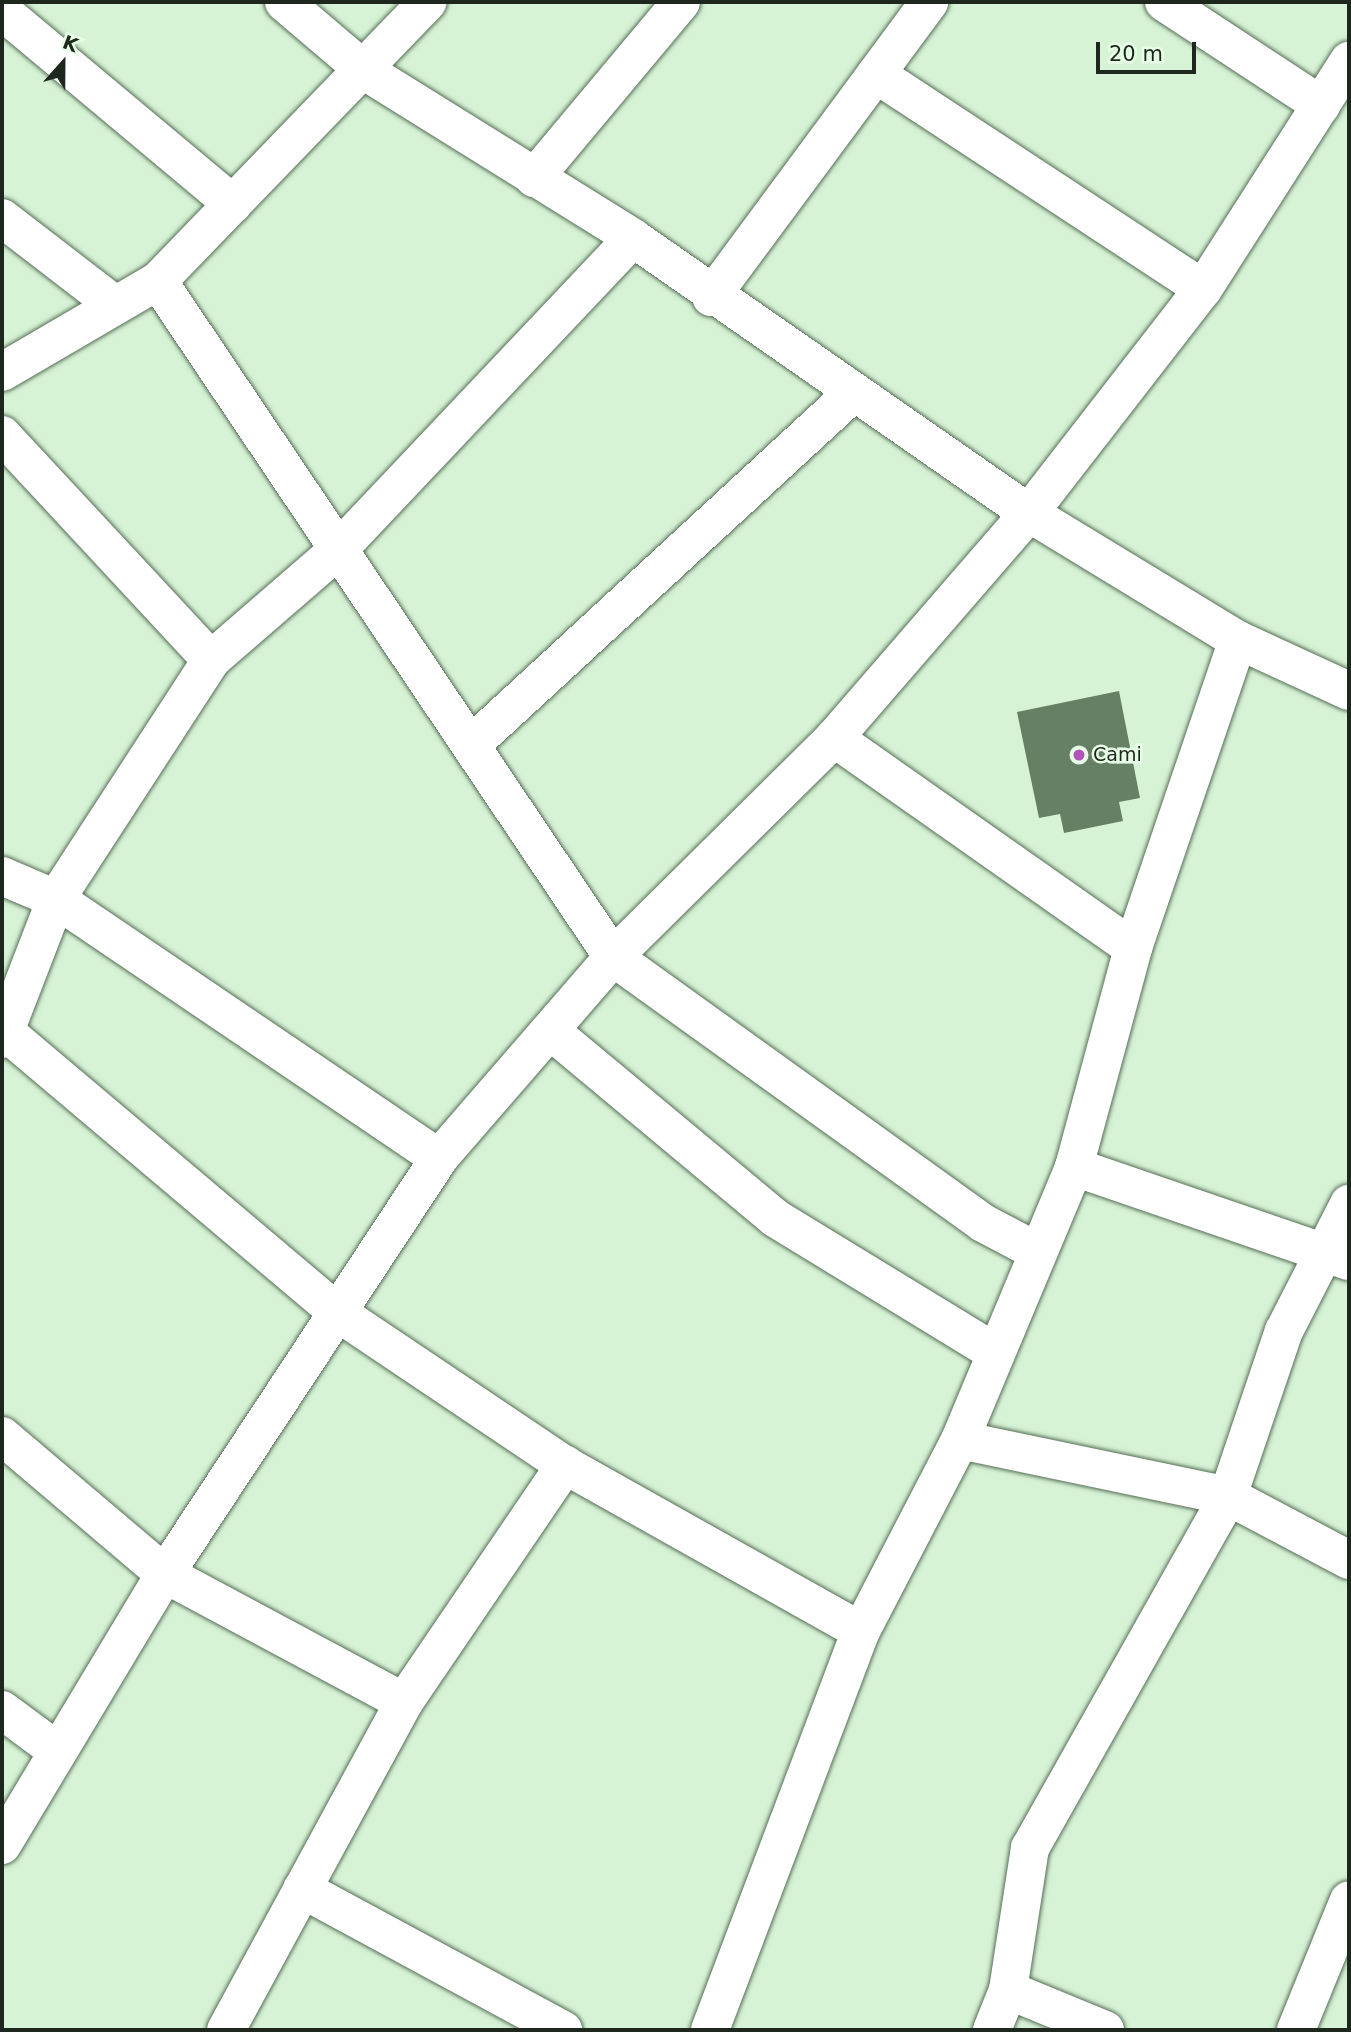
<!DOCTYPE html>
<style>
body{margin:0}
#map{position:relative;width:1351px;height:2032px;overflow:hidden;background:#d7f3d6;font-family:"DejaVu Sans",sans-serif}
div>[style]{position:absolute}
.building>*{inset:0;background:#668066}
.roads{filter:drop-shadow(0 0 2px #556e55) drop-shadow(0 0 2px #556e55)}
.minor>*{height:38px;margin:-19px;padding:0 19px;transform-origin:19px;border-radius:19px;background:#fff}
.dots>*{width:19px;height:19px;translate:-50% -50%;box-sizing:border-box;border:4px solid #e8ffe7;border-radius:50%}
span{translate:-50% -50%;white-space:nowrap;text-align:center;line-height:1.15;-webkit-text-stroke:5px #e8ffe7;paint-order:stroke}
.poi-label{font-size:19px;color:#1d271d}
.left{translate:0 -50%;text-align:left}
.frame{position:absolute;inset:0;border:4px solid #1d271d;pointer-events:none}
.north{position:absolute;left:28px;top:28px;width:70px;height:70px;-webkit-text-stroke:5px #e8ffe7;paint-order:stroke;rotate:21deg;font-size:19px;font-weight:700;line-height:28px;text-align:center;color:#1d271d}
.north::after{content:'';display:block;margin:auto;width:24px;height:32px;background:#1d271d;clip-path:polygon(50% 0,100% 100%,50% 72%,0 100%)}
.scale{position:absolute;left:1096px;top:42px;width:100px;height:32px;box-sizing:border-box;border:4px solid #1d271d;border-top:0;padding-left:9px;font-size:21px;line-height:24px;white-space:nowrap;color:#1d271d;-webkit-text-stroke:5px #e8ffe7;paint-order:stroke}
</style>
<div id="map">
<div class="building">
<div style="clip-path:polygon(1119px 691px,1140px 798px,1119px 802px,1123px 821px,1064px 833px,1060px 814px,1039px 818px,1017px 712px)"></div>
</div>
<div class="roads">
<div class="minor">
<div style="left:284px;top:2px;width:106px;rotate:40.4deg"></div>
<div style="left:365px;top:71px;width:316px;rotate:31.9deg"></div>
<div style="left:633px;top:238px;width:482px;rotate:34.8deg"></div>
<div style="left:1029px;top:513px;width:245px;rotate:31.3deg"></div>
<div style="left:1238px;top:640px;width:122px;rotate:24.7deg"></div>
<div style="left:1164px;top:2px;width:188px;rotate:33.3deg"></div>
<div style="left:2px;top:11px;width:301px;rotate:39.9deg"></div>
<div style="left:876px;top:74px;width:391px;rotate:33.3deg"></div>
<div style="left:534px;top:178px;width:229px;rotate:-50.1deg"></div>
<div style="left:2px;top:218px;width:143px;rotate:37.6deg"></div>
<div style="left:158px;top:281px;width:815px;rotate:56.06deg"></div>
<div style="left:613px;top:957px;width:456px;rotate:35.7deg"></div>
<div style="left:983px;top:1223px;width:62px;rotate:27.8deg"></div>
<div style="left:711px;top:297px;width:367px;rotate:-53.5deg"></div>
<div style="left:2px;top:372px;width:181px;rotate:-30.3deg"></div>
<div style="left:158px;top:281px;width:388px;rotate:-46deg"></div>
<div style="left:2px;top:435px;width:307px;rotate:47.1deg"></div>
<div style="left:834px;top:738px;width:365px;rotate:35.1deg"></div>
<div style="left:471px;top:745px;width:517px;rotate:-42.65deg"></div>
<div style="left:2px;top:876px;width:59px;rotate:23.1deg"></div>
<div style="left:56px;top:899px;width:462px;rotate:34.1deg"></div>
<div style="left:2px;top:1029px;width:439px;rotate:40.2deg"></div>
<div style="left:337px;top:1312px;width:275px;rotate:33.9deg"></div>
<div style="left:565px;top:1465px;width:339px;rotate:29.3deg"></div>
<div style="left:552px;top:1032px;width:290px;rotate:39.8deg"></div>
<div style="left:775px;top:1218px;width:259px;rotate:31.4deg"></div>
<div style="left:2px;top:1039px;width:150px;rotate:-68.9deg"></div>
<div style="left:56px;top:899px;width:285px;rotate:-57deg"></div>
<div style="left:211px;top:660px;width:168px;rotate:-40.9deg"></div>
<div style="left:338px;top:550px;width:429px;rotate:-46.6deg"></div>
<div style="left:1074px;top:1167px;width:291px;rotate:18.9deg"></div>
<div style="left:2px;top:1436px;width:214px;rotate:40.3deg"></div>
<div style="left:165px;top:1574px;width:271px;rotate:28.2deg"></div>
<div style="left:960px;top:1440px;width:274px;rotate:11.8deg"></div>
<div style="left:1228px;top:1496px;width:137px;rotate:27.9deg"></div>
<div style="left:2px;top:1710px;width:67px;rotate:36.5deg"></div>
<div style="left:2px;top:1845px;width:316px;rotate:-59deg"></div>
<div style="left:165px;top:1574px;width:498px;rotate:-56.6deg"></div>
<div style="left:439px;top:1158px;width:266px;rotate:-49.1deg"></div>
<div style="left:613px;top:957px;width:311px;rotate:-44.7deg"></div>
<div style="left:834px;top:738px;width:298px;rotate:-49.1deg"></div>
<div style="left:1029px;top:513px;width:284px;rotate:-52.2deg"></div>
<div style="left:1203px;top:289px;width:271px;rotate:-57.4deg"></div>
<div style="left:302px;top:1889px;width:297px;rotate:28.4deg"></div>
<div style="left:1008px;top:1990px;width:105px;rotate:22.4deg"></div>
<div style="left:226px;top:2030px;width:373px;rotate:-61.5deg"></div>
<div style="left:404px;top:1702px;width:287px;rotate:-55.8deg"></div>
<div style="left:710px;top:2030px;width:427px;rotate:-69.3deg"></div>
<div style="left:861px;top:1631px;width:215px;rotate:-62.6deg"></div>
<div style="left:960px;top:1440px;width:296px;rotate:-67.3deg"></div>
<div style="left:1074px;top:1167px;width:227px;rotate:-74.9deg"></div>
<div style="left:1133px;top:948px;width:325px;rotate:-71.2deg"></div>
<div style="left:992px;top:2030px;width:43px;rotate:-68.2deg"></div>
<div style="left:1008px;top:1990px;width:144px;rotate:-81.2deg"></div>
<div style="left:1030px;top:1848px;width:404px;rotate:-60.6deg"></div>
<div style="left:1228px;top:1496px;width:174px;rotate:-71.3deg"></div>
<div style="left:1284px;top:1331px;width:143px;rotate:-62.9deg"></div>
<div style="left:1296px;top:2030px;width:140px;rotate:-67.8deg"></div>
</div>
</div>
<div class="dots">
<div style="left:1079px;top:755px;background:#b252ba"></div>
</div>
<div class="poi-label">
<span class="left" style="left:1093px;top:755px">Cami</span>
</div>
<div class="frame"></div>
<div class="north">K</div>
<div class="scale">20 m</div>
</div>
